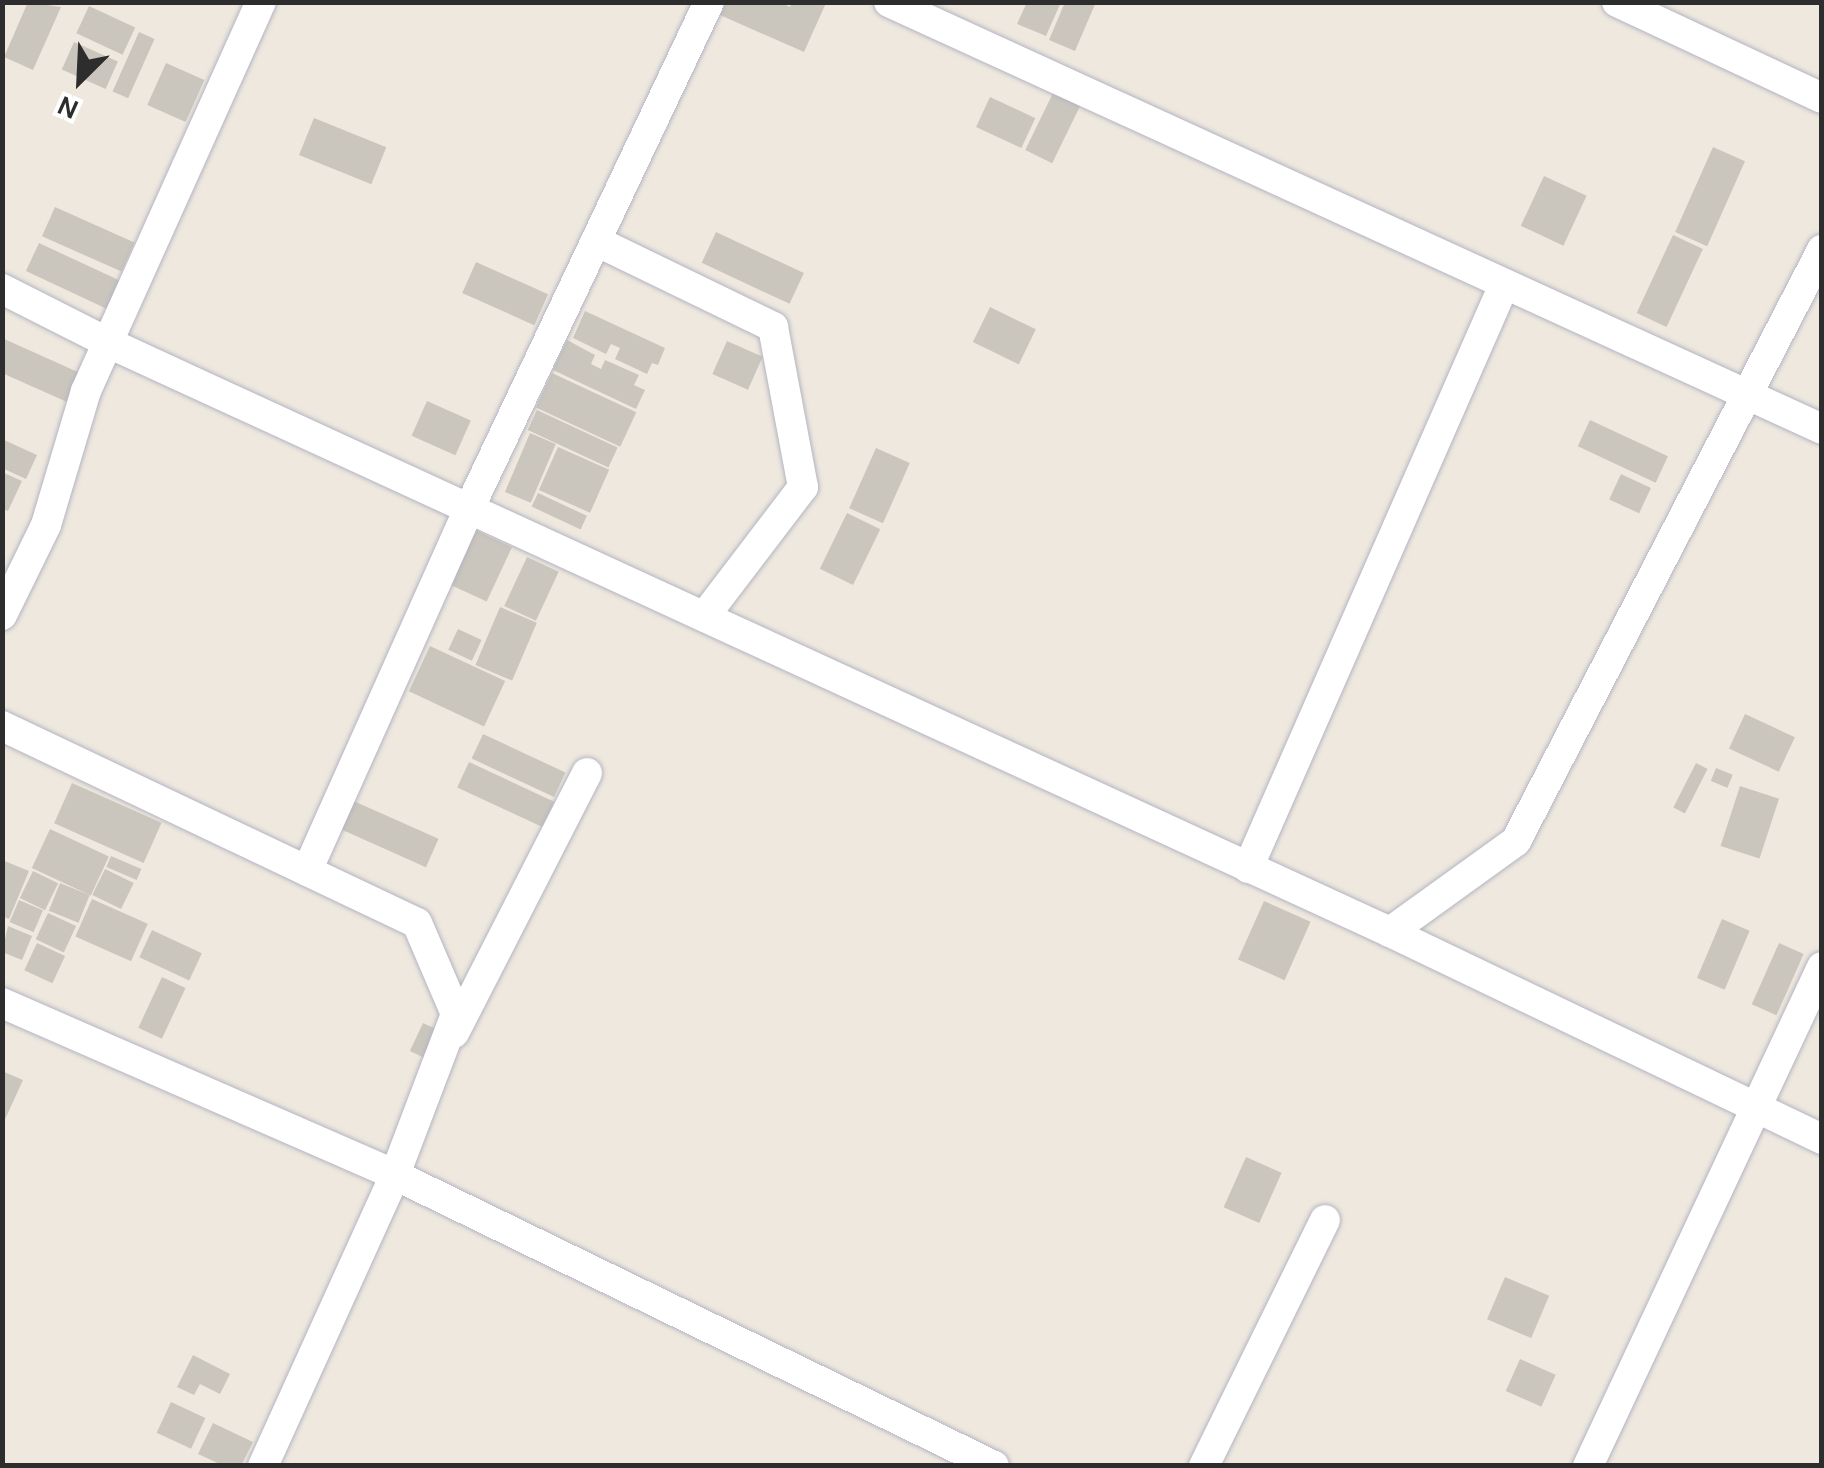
<!DOCTYPE html>
<style>
body{margin:0}
#map{position:relative;width:1824px;height:1468px;overflow:hidden;background:#efe8df;font-family:Karla,sans-serif}
div>[style]{position:absolute}
.building>*{inset:0;background:#cbc6bd;transform-origin:0 0}
.roads{filter:drop-shadow(0 0 2px #b3b5c1) drop-shadow(0 0 2px #b3b5c1)}
.minor>*{height:30px;margin:-15px;padding:0 15px;transform-origin:15px;border-radius:15px;background:#fff}
span{translate:-50% -50%;white-space:nowrap;text-align:center;line-height:1.15;-webkit-text-stroke:8px #fff;paint-order:stroke}
.frame{position:absolute;inset:0;border:5px solid #2d2d2d;pointer-events:none}
.north{position:absolute;left:30px;top:30px;width:100px;height:100px;-webkit-text-stroke:8px #fff;paint-order:stroke;rotate:204deg;font-size:28px;font-weight:700;line-height:40px;text-align:center;color:#2d2d2d}
.north::after{content:'';display:block;margin:auto;width:35px;height:45px;background:#2d2d2d;clip-path:polygon(50% 0,100% 100%,50% 72%,0 100%)}
</style>
<div id="map">
<div class="building">
<div style="clip-path:polygon(28px 2px,61px 7px,33px 70px,4px 57px)"></div>
<div style="clip-path:polygon(726px 2px,780px 2px,790px 7px,792px 3px,826px 3px,804px 52px,720px 15px)"></div>
<div style="clip-path:polygon(1027px 2px,1061px 2px,1046px 36px,1017px 24px)"></div>
<div style="clip-path:polygon(1065px 2px,1096px 2px,1075px 51px,1049px 40px)"></div>
<div style="left:89px;top:6px;width:51px;height:30px;rotate:25deg"></div>
<div style="left:139px;top:32px;width:17px;height:65px;rotate:24deg"></div>
<div style="left:74px;top:42px;width:48px;height:30px;rotate:24deg"></div>
<div style="left:166px;top:63px;width:42px;height:46px;rotate:24deg"></div>
<div style="left:1055px;top:89px;width:30px;height:68px;rotate:26deg"></div>
<div style="left:990px;top:97px;width:50px;height:33px;rotate:25deg"></div>
<div style="left:314px;top:118px;width:78px;height:40px;rotate:22deg"></div>
<div style="left:1713px;top:147px;width:35px;height:93px;rotate:24deg"></div>
<div style="left:1544px;top:176px;width:47px;height:55px;rotate:25deg"></div>
<div style="left:55px;top:207px;width:87px;height:32px;rotate:24deg"></div>
<div style="left:716px;top:232px;width:97px;height:34px;rotate:25deg"></div>
<div style="left:1673px;top:235px;width:33px;height:86px;rotate:25deg"></div>
<div style="left:39px;top:243px;width:89px;height:31px;rotate:25deg"></div>
<div style="left:476px;top:262px;width:79px;height:34px;rotate:24deg"></div>
<div style="left:990px;top:307px;width:51px;height:39px;rotate:26deg"></div>
<div style="clip-path:polygon(585px 311px,665px 348px,658px 365px,652px 363px,647px 374px,615px 359px,620px 348px,611px 344px,606px 354px,573px 338px)"></div>
<div style="clip-path:polygon(2px 338px,80px 373px,67px 402px,2px 373px)"></div>
<div style="clip-path:polygon(567px 340px,595px 355px,591px 364px,601px 369px,605px 360px,639px 375px,634px 385px,645px 390px,636px 409px,553px 370px)"></div>
<div style="left:727px;top:341px;width:39px;height:36px;rotate:24deg"></div>
<div style="left:552px;top:373px;width:93px;height:38px;rotate:25deg"></div>
<div style="left:427px;top:401px;width:48px;height:38px;rotate:24deg"></div>
<div style="left:537px;top:410px;width:89px;height:22px;rotate:25deg"></div>
<div style="left:1590px;top:420px;width:86px;height:29px;rotate:25deg"></div>
<div style="left:530px;top:433px;width:28px;height:64px;rotate:23deg"></div>
<div style="clip-path:polygon(2px 439px,37px 455px,26px 479px,2px 468px)"></div>
<div style="left:558px;top:447px;width:56px;height:47px;rotate:24deg"></div>
<div style="left:876px;top:448px;width:37px;height:66px;rotate:24deg"></div>
<div style="clip-path:polygon(2px 472px,22px 481px,8px 511px,2px 509px)"></div>
<div style="left:1621px;top:474px;width:33px;height:28px;rotate:25deg"></div>
<div style="left:538px;top:493px;width:54px;height:15px;rotate:25deg"></div>
<div style="left:847px;top:513px;width:37px;height:62px;rotate:26deg"></div>
<div style="left:473px;top:529px;width:43px;height:60px;rotate:25deg"></div>
<div style="left:527px;top:557px;width:35px;height:54px;rotate:25deg"></div>
<div style="left:500px;top:607px;width:40px;height:63px;rotate:23deg"></div>
<div style="left:458px;top:629px;width:26px;height:23px;rotate:25deg"></div>
<div style="left:430px;top:646px;width:83px;height:50px;rotate:25deg"></div>
<div style="left:1745px;top:714px;width:55px;height:38px;rotate:25deg"></div>
<div style="left:483px;top:734px;width:91px;height:27px;rotate:25deg"></div>
<div style="left:469px;top:762px;width:94px;height:28px;rotate:25deg"></div>
<div style="left:1696px;top:763px;width:13px;height:50px;rotate:27deg"></div>
<div style="left:1716px;top:768px;width:18px;height:14px;rotate:22deg"></div>
<div style="left:72px;top:783px;width:98px;height:44px;rotate:24deg"></div>
<div style="left:1740px;top:786px;width:41px;height:63px;rotate:18deg"></div>
<div style="left:349px;top:799px;width:98px;height:31px;rotate:24deg"></div>
<div style="left:50px;top:829px;width:65px;height:43px;rotate:25deg"></div>
<div style="left:111px;top:856px;width:33px;height:12px;rotate:23deg"></div>
<div style="clip-path:polygon(2px 860px,29px 871px,9px 919px,2px 916px)"></div>
<div style="left:105px;top:869px;width:32px;height:29px;rotate:26deg"></div>
<div style="left:33px;top:871px;width:28px;height:30px;rotate:26deg"></div>
<div style="left:60px;top:883px;width:32px;height:30px;rotate:22deg"></div>
<div style="left:92px;top:899px;width:61px;height:41px;rotate:24deg"></div>
<div style="left:19px;top:900px;width:26px;height:24px;rotate:23deg"></div>
<div style="left:1264px;top:901px;width:51px;height:64px;rotate:24deg"></div>
<div style="left:48px;top:913px;width:31px;height:29px;rotate:25deg"></div>
<div style="left:1722px;top:919px;width:30px;height:64px;rotate:23deg"></div>
<div style="clip-path:polygon(8px 926px,32px 936px,22px 960px,2px 952px)"></div>
<div style="left:152px;top:930px;width:55px;height:30px;rotate:25deg"></div>
<div style="left:37px;top:943px;width:31px;height:30px;rotate:25deg"></div>
<div style="left:1779px;top:943px;width:27px;height:67px;rotate:24deg"></div>
<div style="left:162px;top:977px;width:26px;height:56px;rotate:25deg"></div>
<div style="left:423px;top:1023px;width:19px;height:31px;rotate:25deg"></div>
<div style="clip-path:polygon(2px 1071px,23px 1080px,2px 1126px)"></div>
<div style="left:1246px;top:1157px;width:39px;height:55px;rotate:24deg"></div>
<div style="left:1505px;top:1277px;width:48px;height:46px;rotate:23deg"></div>
<div style="clip-path:polygon(193px 1355px,230px 1374px,220px 1394px,200px 1384px,194px 1395px,177px 1387px)"></div>
<div style="left:1520px;top:1359px;width:39px;height:35px;rotate:24deg"></div>
<div style="left:171px;top:1402px;width:38px;height:34px;rotate:25deg"></div>
<div style="clip-path:polygon(213px 1423px,253px 1442px,241px 1466px,224px 1466px,198px 1454px)"></div>
</div>
<div class="roads">
<div class="minor">
<div style="left:889px;top:2px;width:1026px;rotate:24.59deg"></div>
<div style="left:1617px;top:2px;width:226px;rotate:25.1deg"></div>
<div style="left:596px;top:241px;width:197px;rotate:25.9deg"></div>
<div style="left:773px;top:327px;width:163px;rotate:79.4deg"></div>
<div style="left:803px;top:487px;width:163px;rotate:127.3deg"></div>
<div style="left:2px;top:289px;width:122px;rotate:26.8deg"></div>
<div style="left:111px;top:344px;width:1408px;rotate:24.69deg"></div>
<div style="left:1390px;top:932px;width:479px;rotate:25.6deg"></div>
<div style="left:2px;top:615px;width:100px;rotate:-63.9deg"></div>
<div style="left:46px;top:525px;width:140px;rotate:-73.4deg"></div>
<div style="left:86px;top:391px;width:427px;rotate:-65.8deg"></div>
<div style="left:2px;top:726px;width:459px;rotate:25.4deg"></div>
<div style="left:417px;top:923px;width:99px;rotate:66.8deg"></div>
<div style="left:456px;top:1014px;width:172px;rotate:110.8deg"></div>
<div style="left:395px;top:1175px;width:320px;rotate:114.4deg"></div>
<div style="left:1248px;top:868px;width:634px;rotate:-66.3deg"></div>
<div style="left:307px;top:871px;width:397px;rotate:-65.9deg"></div>
<div style="left:469px;top:509px;width:561px;rotate:-64.67deg"></div>
<div style="left:1390px;top:932px;width:155px;rotate:-35.8deg"></div>
<div style="left:1516px;top:841px;width:666px;rotate:-62.63deg"></div>
<div style="left:2px;top:1003px;width:429px;rotate:23.6deg"></div>
<div style="left:395px;top:1175px;width:666px;rotate:25.91deg"></div>
<div style="left:454px;top:1033px;width:292px;rotate:-62.9deg"></div>
<div style="left:1204px;top:1466px;width:274px;rotate:-63.8deg"></div>
<div style="left:1588px;top:1466px;width:551px;rotate:-64.88deg"></div>
</div>
</div>
<div class="frame"></div>
<div class="north">N</div>
</div>
